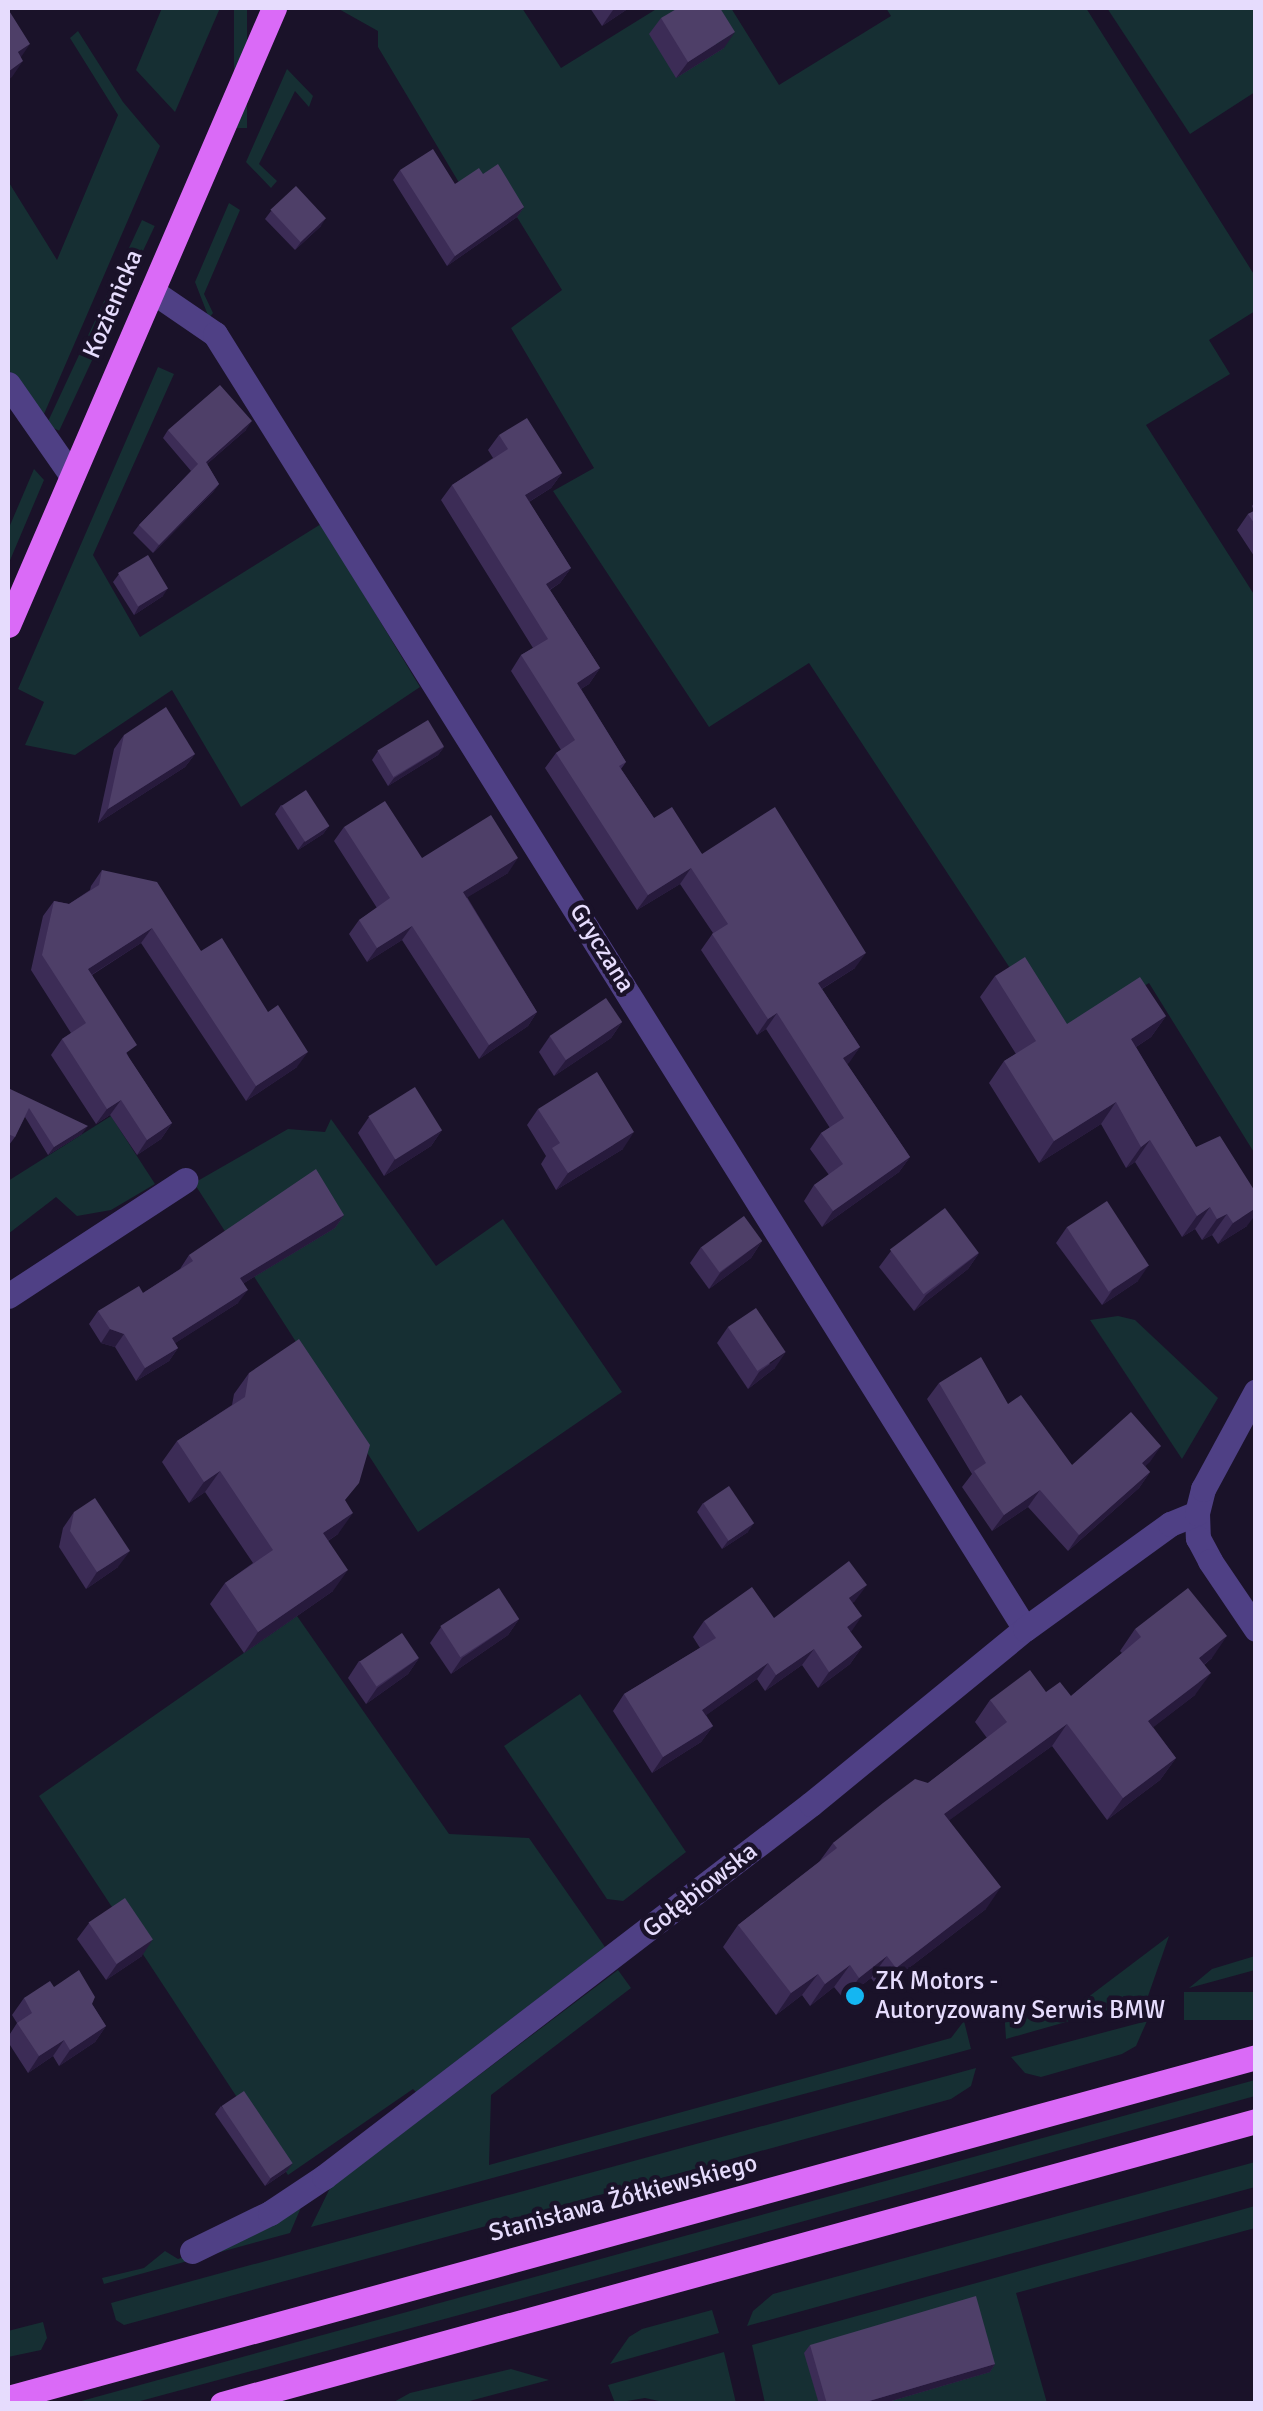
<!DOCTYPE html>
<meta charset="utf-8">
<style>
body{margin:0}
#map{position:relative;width:1263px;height:2411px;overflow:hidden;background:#1a1229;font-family:Signika,sans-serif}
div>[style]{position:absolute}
.green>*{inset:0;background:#162f33;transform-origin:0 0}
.minor>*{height:25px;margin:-12.5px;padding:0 12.5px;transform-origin:12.5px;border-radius:12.5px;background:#4f4085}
.major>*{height:25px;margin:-12.5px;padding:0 12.5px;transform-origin:12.5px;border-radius:12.5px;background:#da6af7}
.wall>*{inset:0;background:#3c2c56}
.shaded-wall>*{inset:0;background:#271a3c}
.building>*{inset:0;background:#4e3f68;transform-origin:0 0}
.dots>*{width:28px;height:28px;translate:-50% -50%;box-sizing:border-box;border:5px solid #1a1229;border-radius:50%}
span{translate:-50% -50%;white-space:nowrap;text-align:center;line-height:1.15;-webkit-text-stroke:9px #1a1229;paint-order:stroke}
.street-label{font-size:25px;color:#e6dcfd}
.poi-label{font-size:25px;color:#e6dcfd}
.left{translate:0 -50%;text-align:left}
.frame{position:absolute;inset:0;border:10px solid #e6dcfd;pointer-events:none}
</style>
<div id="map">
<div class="green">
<div style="clip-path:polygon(162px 8px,220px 8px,175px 112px,136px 70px)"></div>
<div style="left:234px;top:8px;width:13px;height:120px"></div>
<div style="clip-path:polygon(337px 8px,522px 8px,561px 68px,658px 8px,731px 8px,779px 85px,891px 16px,886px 8px,1086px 8px,1255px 276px,1255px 311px,1209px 340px,1230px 374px,1146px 425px,1255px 596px,1255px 1154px,1149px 983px,1058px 1041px,809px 663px,709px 727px,553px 491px,594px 468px,511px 328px,562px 290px,491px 175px,461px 186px,378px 47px,378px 31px)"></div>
<div style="clip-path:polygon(1107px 8px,1255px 8px,1255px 92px,1190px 134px)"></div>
<div style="clip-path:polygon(78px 31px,123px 102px,160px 146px,41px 421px,8px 368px,8px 181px,57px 260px,118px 115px,70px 38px)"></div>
<div style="clip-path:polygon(287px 69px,313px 96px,309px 107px,295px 91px,259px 164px,277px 181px,271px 188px,246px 162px)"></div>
<div style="clip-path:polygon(229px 203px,240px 210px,204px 294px,213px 313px,209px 318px,195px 282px)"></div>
<div style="left:142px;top:220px;width:14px;height:226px;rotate:25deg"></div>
<div style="clip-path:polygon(158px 367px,174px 374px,93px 555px,140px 637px,321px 524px,420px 687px,241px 807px,172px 690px,75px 755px,25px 745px,44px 702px,18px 689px)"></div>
<div style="clip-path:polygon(34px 469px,44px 480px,8px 565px,8px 530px)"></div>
<div style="clip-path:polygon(111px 1116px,155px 1184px,111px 1210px,77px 1216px,56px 1197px,8px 1234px,8px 1181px)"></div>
<div style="clip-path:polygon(331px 1119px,436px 1266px,503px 1219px,622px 1392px,418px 1532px,194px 1183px,288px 1129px,325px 1132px)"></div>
<div style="clip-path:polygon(1118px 1316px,1135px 1320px,1218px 1398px,1182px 1459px,1090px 1320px)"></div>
<div style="clip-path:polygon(297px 1616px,449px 1834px,529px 1838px,605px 1947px,416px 2092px,413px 2089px,288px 2175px,39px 1796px)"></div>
<div style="clip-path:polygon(580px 1694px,686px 1852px,623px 1901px,607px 1899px,504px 1746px)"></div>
<div style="clip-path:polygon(1169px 1936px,1147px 1999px,1006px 2039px,1004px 2008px,1022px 2018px,1079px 2004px)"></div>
<div style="clip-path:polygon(1255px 1956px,1255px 1970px,1189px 1988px,1212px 1969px)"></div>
<div style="clip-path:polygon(618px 1970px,631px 1988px,491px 2095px,489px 2165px,951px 2038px,964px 2021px,971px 2049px,311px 2227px,330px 2188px)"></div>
<div style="left:1255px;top:1992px;width:28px;height:71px;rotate:90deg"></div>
<div style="clip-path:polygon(1147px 2021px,1136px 2046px,1122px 2054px,1041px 2077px,1025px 2073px,1011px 2057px)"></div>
<div style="clip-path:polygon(976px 2068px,971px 2086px,951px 2099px,124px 2325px,116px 2320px,111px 2303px)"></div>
<div style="clip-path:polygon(1255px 2080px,1255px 2096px,682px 2255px,133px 2403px,74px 2403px)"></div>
<div style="clip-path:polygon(1255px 2162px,1255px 2187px,747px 2326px,753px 2311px,773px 2294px)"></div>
<div style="clip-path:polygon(302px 2205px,290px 2233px,104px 2284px,102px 2278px,144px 2268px,165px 2251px,178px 2259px,251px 2235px)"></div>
<div style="clip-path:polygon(1255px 2206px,1255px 2228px,1016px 2293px,1047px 2403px,881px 2403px,989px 2372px,805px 2353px,819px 2403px,765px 2403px,752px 2345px)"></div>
<div style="clip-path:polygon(712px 2310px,719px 2333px,610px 2364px,629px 2337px,642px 2329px)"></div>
<div style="clip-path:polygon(43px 2322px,47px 2338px,41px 2350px,8px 2357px,8px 2331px)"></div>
<div style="clip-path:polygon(724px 2352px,736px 2403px,668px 2403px,645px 2398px,615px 2403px,608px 2385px)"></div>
<div style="clip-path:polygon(511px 2369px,549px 2380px,462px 2403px,392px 2403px,410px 2393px)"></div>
</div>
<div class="minor">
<div style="left:152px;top:291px;width:76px;rotate:34.3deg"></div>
<div style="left:215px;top:334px;width:1527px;rotate:57.97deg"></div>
<div style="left:8px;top:384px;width:112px;rotate:55.2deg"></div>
<div style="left:8px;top:1296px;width:212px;rotate:-33.2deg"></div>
<div style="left:1197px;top:1513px;width:25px;rotate:88deg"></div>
<div style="left:1198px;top:1538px;width:26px;rotate:62deg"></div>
<div style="left:1210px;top:1561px;width:82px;rotate:55.9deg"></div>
<div style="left:192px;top:2251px;width:87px;rotate:-26deg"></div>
<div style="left:270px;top:2213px;width:65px;rotate:-33.7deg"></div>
<div style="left:324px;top:2177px;width:613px;rotate:-37.45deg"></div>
<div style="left:811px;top:1804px;width:276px;rotate:-39.3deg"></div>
<div style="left:1025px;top:1629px;width:179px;rotate:-35.9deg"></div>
<div style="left:1170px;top:1524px;width:29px;rotate:-22deg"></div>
<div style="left:1197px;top:1513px;width:25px;rotate:-76deg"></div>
<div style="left:1203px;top:1489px;width:111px;rotate:-61.6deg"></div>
</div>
<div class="major">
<div style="left:8px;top:625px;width:672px;rotate:-66.68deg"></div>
<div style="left:8px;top:2398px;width:1294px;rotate:-15.28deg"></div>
<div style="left:222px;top:2404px;width:1072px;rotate:-15.31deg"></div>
</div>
<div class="wall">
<div style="clip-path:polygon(590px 8px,629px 8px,602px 26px)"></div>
<div style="clip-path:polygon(661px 18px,724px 48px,676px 78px,649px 34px)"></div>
<div style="clip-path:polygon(400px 170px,455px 184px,483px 174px,524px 207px,517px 217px,447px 266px,393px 180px)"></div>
<div style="clip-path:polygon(271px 211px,321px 226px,295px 250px,265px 219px)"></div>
<div style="clip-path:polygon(168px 430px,246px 430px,207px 464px,219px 484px,213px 492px,153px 553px,133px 533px,139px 525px,191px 471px,163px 438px)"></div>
<div style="clip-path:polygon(499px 435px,562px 473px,551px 488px,529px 502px,571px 568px,560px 583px,550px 590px,600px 668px,589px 684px,581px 689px,626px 762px,621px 769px,654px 818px,855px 968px,822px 989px,860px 1047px,847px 1064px,910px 1157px,899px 1172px,822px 1227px,804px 1201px,814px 1185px,829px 1175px,810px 1149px,821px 1133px,830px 1128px,766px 1029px,757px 1035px,701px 950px,713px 933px,680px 884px,637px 910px,545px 768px,556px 753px,561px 750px,511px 671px,521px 655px,533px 648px,441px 500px,452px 485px,493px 458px,488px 450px)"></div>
<div style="clip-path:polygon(1256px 500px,1256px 559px,1237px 530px,1248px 514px,1254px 511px,1252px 506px)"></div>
<div style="clip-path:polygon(119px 574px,163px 596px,134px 615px,113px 582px)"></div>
<div style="clip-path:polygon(124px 735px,195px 754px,185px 767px,98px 823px,114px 749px)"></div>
<div style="clip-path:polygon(444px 747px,438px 755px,388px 786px,372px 760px,378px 751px)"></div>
<div style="clip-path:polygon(281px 805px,329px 826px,323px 834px,298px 850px,275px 814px)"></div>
<div style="clip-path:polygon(344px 827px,422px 858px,508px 873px,467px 897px,537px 1012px,528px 1026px,479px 1059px,402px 940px,367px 962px,349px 934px,359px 920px,377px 908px,334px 841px)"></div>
<div style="clip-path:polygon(102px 870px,201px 951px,297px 1067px,246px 1101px,141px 943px,92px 975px,129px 1058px,172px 1123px,161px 1139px,137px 1155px,110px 1115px,96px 1124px,51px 1055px,62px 1039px,71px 1033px,31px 970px,43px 916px,54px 901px,69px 904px,90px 890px,91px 886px)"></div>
<div style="clip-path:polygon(995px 976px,1067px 1024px,1166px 1016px,1151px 1037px,1136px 1047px,1196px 1147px,1247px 1226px,1218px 1244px,1212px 1235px,1202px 1240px,1195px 1229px,1182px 1237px,1135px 1162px,1126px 1168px,1101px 1124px,1039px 1163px,989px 1083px,1004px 1061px,1016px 1054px,980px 997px)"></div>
<div style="clip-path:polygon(622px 1022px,611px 1038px,554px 1076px,539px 1052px,550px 1036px)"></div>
<div style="clip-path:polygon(8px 1088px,82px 1134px,48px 1155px,25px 1117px,15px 1137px,9px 1145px,8px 1145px)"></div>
<div style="clip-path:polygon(538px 1109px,623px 1149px,556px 1190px,541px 1164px,546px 1156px,527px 1125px)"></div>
<div style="clip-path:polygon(369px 1117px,442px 1130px,431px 1146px,384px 1176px,358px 1133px)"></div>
<div style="clip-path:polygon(344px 1215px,335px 1228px,244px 1283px,238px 1303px,175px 1343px,178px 1348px,169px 1361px,136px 1381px,115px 1347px,101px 1343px,89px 1324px,98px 1311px,143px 1293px,180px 1269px,189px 1255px)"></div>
<div style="clip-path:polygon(1067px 1227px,1138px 1281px,1102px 1305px,1056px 1243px)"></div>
<div style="clip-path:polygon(762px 1241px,751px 1258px,709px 1289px,690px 1263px,701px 1247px)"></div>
<div style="clip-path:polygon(891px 1251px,979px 1253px,968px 1269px,914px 1311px,879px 1267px)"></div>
<div style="clip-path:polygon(728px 1327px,775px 1368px,748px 1389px,717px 1343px)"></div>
<div style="clip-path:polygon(249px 1373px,346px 1502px,338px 1534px,328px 1541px,333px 1591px,244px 1653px,210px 1604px,225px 1583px,253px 1563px,205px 1492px,189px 1503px,162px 1462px,177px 1441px,232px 1405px,234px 1394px)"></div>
<div style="clip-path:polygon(939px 1383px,1008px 1404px,1072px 1465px,1161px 1446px,1145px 1466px,1150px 1472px,1139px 1488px,1068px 1551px,1028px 1507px,992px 1531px,962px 1487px,972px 1474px,927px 1399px)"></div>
<div style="clip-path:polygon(703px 1503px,748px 1532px,722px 1549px,697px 1512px)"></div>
<div style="clip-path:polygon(74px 1512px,118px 1567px,86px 1589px,59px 1547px,63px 1528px)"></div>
<div style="clip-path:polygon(855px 1601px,852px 1603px,850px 1632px,862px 1647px,850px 1664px,818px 1688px,802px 1665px,765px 1691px,757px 1679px,706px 1715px,713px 1726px,701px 1742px,652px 1773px,613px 1711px,624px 1694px,700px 1648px,693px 1637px,704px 1621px,774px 1618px)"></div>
<div style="clip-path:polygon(519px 1619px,508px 1635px,451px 1674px,430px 1643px,441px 1627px)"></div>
<div style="clip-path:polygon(1135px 1629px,1212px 1658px,1204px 1665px,1195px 1695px,1153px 1727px,1176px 1758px,1160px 1780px,1107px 1820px,1052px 1746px,949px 1820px,986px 1909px,880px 1990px,871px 1978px,844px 1999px,834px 1987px,810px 2006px,802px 1995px,776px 2015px,723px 1947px,738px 1925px,819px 1862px,833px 1843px,928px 1783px,987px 1738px,975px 1722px,990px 1700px,1046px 1692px,1071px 1696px,1122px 1653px,1120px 1651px)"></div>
<div style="clip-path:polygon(419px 1658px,408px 1674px,366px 1704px,348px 1678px,359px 1661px)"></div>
<div style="clip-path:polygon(89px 1923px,142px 1956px,106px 1980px,77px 1939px)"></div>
<div style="clip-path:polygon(54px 1987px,92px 2004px,106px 2026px,95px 2042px,59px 2066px,53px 2056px,28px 2073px,8px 2042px,8px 2037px,17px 2023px,12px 2015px,24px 1998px)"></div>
<div style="clip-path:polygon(221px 2106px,287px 2171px,265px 2186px,215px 2114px)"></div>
<div style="clip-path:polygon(810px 2345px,995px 2364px,990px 2372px,881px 2404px,819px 2404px,804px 2353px)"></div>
</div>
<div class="shaded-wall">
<div style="clip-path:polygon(617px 8px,629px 8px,602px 26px,613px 10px)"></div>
<div style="clip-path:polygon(735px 32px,724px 48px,676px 78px,688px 62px)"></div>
<div style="clip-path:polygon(30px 44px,19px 60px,18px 52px)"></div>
<div style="clip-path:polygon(23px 61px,12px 77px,8px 80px,8px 72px)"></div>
<div style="clip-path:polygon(524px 207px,517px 217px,447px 266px,455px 256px)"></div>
<div style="clip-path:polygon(326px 218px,321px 226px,295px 250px,301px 242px)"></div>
<div style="clip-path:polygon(252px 421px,246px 430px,200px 470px,206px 462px)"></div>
<div style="clip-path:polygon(562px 473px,551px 488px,514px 511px,525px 495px)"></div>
<div style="clip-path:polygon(219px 484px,213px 492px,153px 553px,159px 545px)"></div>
<div style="clip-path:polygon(571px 568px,560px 583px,535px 599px,546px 584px)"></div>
<div style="clip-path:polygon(168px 588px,163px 596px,134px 615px,139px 606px)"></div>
<div style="clip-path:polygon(600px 668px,589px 684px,566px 698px,577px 683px)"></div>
<div style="clip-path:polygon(444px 747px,438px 755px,388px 786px,394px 778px)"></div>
<div style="clip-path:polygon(195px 754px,185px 767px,98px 823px,108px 809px)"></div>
<div style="clip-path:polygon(329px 826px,323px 834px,298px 850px,304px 842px)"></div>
<div style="clip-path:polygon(518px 858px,508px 873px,453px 906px,463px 892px)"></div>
<div style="clip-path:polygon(691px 868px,680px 884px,637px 910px,648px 895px)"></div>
<div style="clip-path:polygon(412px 926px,402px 940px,367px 962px,377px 948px)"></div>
<div style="clip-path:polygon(152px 928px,141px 943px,77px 984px,88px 969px)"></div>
<div style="clip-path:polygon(866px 953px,855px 968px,807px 998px,818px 983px)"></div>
<div style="clip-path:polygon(537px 1012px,528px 1026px,479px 1059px,489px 1045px)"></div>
<div style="clip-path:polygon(777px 1013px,766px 1029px,757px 1035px,768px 1019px)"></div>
<div style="clip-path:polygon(1166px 1016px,1151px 1037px,1116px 1060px,1131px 1039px)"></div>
<div style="clip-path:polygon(622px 1022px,611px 1038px,554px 1076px,566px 1060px)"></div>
<div style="clip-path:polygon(860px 1047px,849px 1063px,832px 1074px,843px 1058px)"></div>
<div style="clip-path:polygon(308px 1052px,297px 1067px,246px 1101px,256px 1086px)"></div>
<div style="clip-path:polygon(121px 1100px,110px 1115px,96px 1124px,107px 1109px)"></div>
<div style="clip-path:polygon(1116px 1102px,1101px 1124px,1039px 1163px,1054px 1141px)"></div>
<div style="clip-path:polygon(172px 1123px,161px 1139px,137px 1155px,147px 1140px)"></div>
<div style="clip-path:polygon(88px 1126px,82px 1134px,48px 1155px,54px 1147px)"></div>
<div style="clip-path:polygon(442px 1130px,431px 1146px,384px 1176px,395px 1159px)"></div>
<div style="clip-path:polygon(634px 1132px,623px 1149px,556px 1190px,568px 1173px)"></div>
<div style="clip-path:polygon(1150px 1140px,1135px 1162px,1126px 1168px,1141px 1147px)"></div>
<div style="clip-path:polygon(910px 1157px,899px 1172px,822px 1227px,833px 1211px)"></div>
<div style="clip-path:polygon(1210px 1207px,1195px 1229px,1182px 1237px,1197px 1216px)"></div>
<div style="clip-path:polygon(1256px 1208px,1256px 1214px,1247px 1226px,1218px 1244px,1233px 1223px)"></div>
<div style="clip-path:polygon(1227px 1214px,1212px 1235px,1202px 1240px,1217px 1219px)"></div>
<div style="clip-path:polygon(344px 1215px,335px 1228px,231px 1291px,240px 1278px)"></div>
<div style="clip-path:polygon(762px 1241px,751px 1258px,709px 1289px,720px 1273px)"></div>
<div style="clip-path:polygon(979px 1253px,968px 1269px,914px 1311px,926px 1295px)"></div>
<div style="clip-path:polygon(1149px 1265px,1138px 1281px,1102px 1305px,1113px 1289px)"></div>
<div style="clip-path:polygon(248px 1290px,238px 1303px,163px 1351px,172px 1338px)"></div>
<div style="clip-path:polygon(110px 1329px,124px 1334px,115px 1347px,101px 1343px)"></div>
<div style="clip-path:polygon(178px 1348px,169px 1361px,136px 1381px,145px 1368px)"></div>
<div style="clip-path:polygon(786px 1352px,775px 1368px,748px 1389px,759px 1372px)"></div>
<div style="clip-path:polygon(1161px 1446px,1150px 1462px,1131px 1479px,1142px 1463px)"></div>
<div style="clip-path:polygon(220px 1471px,205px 1492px,189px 1503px,204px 1482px)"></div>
<div style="clip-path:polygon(1150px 1472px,1139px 1488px,1068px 1551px,1079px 1535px)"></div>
<div style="clip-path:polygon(1040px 1490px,1028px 1507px,992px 1531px,1004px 1515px)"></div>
<div style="clip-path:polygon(353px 1513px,338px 1534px,308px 1554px,323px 1533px)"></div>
<div style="clip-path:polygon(754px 1523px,748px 1532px,722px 1549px,728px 1541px)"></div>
<div style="clip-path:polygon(130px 1551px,118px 1567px,86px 1589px,97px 1572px)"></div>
<div style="clip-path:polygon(348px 1570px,333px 1591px,244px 1653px,258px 1632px)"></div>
<div style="clip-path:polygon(867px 1585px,855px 1601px,837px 1614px,849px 1598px)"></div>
<div style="clip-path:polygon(862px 1616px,851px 1632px,847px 1627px)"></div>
<div style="clip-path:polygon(519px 1619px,508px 1635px,451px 1674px,462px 1658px)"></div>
<div style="clip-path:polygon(1227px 1636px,1212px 1658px,1184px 1680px,1199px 1658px)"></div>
<div style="clip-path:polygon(862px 1647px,850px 1664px,818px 1688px,829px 1672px)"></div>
<div style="clip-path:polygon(814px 1649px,802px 1665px,765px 1691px,776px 1675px)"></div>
<div style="clip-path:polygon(419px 1658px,408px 1674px,366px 1704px,377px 1688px)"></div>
<div style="clip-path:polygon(768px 1663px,757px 1679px,691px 1726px,702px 1710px)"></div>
<div style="clip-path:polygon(1211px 1673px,1195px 1695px,1133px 1743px,1148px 1721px)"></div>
<div style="clip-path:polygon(1067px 1724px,1052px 1746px,929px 1835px,944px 1814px)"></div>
<div style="clip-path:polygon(713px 1726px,701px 1742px,652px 1773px,663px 1757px)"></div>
<div style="clip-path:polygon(1176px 1758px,1160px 1780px,1107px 1820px,1123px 1798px)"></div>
<div style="clip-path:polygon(1001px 1887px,986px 1909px,880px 1990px,896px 1968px)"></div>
<div style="clip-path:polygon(153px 1939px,142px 1956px,106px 1980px,117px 1964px)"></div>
<div style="clip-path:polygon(887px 1956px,871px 1978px,844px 1999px,859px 1978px)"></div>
<div style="clip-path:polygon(850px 1965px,834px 1987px,810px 2006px,825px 1984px)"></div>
<div style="clip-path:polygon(818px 1974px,802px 1995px,776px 2015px,791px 1993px)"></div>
<div style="clip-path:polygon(106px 2026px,95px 2042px,59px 2066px,70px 2050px)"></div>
<div style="clip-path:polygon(64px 2040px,53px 2056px,28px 2073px,39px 2056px)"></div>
<div style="clip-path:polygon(293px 2163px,287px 2171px,265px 2186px,271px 2178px)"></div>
<div style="clip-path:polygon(995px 2364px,990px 2372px,881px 2404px,859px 2404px)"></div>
</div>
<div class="building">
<div style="clip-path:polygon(678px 8px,720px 8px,735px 32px,688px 62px,661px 18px)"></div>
<div style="clip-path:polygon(8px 9px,30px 44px,18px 52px,23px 61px,8px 72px)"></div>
<div style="clip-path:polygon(433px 149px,455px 184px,479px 168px,483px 174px,498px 164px,524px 207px,455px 256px,400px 170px)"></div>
<div style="left:296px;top:186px;width:44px;height:35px;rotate:47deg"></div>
<div style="clip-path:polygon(220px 385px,252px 421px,206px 462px,219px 484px,159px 545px,139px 525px,198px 464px,168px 430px)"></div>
<div style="clip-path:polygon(527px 418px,562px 473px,525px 495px,571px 568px,546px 584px,600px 668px,577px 683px,626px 762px,619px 766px,654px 818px,672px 807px,702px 854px,775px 807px,866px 953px,818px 983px,860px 1047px,843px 1058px,910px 1157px,833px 1211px,814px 1185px,843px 1164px,821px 1133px,844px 1118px,777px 1013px,768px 1019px,712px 934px,728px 924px,691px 868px,648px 895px,556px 753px,575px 740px,521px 655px,548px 639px,452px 485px,508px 449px,499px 435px)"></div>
<div style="clip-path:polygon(1256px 510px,1256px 526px,1248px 514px)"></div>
<div style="left:148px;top:555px;width:39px;height:35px;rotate:59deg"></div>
<div style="clip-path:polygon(166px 707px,195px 754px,108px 809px,124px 735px)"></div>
<div style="left:428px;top:720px;width:31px;height:59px;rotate:59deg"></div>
<div style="left:306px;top:790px;width:43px;height:29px;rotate:57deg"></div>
<div style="clip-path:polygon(385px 801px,422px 858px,491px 815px,518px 858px,463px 892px,537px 1012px,489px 1045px,412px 926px,377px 948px,359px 920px,390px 898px,344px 827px)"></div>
<div style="clip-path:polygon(102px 870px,157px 882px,201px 951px,222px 938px,268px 1012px,278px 1005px,308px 1052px,256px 1086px,152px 928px,88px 969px,137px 1045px,126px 1053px,172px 1123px,147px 1140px,121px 1100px,107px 1109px,62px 1039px,86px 1023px,42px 955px,54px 901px,69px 904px,99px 885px)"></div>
<div style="clip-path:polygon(1025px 957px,1067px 1024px,1140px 977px,1166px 1016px,1131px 1039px,1196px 1147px,1220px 1136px,1256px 1193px,1256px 1208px,1233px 1223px,1227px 1214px,1217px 1219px,1210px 1207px,1197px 1216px,1150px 1140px,1141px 1147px,1116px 1102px,1054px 1141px,1004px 1061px,1036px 1041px,995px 976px)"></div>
<div style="left:606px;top:998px;width:29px;height:68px;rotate:56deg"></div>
<div style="clip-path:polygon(597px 1072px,634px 1132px,568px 1173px,552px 1148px,560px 1143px,538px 1109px)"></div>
<div style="left:415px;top:1087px;width:51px;height:55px;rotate:58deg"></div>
<div style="clip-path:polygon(8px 1088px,88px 1126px,54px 1147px,29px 1108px,15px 1137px,8px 1134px)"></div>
<div style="clip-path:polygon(316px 1169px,344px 1215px,240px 1278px,248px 1290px,172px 1338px,178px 1348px,145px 1368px,124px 1334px,110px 1329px,98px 1311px,139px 1286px,143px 1293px,193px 1261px,189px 1255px)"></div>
<div style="left:1107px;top:1201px;width:77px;height:48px;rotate:57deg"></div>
<div style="left:945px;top:1208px;width:56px;height:69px;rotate:53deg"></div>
<div style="left:744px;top:1216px;width:31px;height:53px;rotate:54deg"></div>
<div style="left:756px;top:1308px;width:53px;height:34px;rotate:56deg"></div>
<div style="clip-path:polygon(299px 1339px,370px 1445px,359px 1483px,345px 1500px,353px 1513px,323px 1533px,348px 1570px,258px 1632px,225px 1583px,273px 1550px,220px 1471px,204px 1482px,177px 1441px,245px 1397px,249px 1373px)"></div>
<div style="clip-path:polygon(981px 1357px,1008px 1404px,1021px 1395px,1072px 1465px,1131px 1412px,1161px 1446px,1142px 1463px,1150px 1472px,1079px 1535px,1040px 1490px,1004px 1515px,974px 1471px,986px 1463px,939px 1383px)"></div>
<div style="left:729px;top:1486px;width:45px;height:31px;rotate:56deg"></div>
<div style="clip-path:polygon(95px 1498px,130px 1551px,97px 1572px,70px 1531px,74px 1512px)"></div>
<div style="clip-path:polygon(849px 1561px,867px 1585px,849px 1598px,862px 1616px,847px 1627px,862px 1647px,829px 1672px,814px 1649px,776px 1675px,768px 1663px,702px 1710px,713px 1726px,663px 1757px,624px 1694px,716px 1638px,704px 1621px,752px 1587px,774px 1618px)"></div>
<div style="left:499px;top:1588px;width:37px;height:70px;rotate:57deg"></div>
<div style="clip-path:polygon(1188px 1588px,1227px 1636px,1199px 1658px,1211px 1673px,1148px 1721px,1176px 1758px,1123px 1798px,1067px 1724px,944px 1814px,1001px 1887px,896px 1968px,887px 1956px,859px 1978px,850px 1965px,825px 1984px,818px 1974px,791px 1993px,738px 1925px,837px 1848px,833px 1843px,883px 1803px,915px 1779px,928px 1783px,1007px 1722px,990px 1700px,1030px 1670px,1046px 1692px,1060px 1682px,1071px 1696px,1141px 1637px,1135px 1629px)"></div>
<div style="left:402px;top:1633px;width:30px;height:51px;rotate:56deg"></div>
<div style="left:125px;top:1898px;width:50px;height:44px;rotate:56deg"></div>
<div style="clip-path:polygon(79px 1970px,95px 1997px,92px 2004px,106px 2026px,70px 2050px,64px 2040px,39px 2056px,17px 2023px,32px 2013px,24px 1998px,50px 1981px,54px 1987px)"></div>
<div style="left:244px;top:2091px;width:87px;height:27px;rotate:56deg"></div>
<div style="clip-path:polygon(976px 2296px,995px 2364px,859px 2404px,827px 2404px,810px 2345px)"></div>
</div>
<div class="dots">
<div style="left:855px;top:1996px;background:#14b6f2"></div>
</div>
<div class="street-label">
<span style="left:113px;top:304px;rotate:-67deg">Kozienicka</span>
<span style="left:602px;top:948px;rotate:58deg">Gryczana</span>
<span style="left:700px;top:1890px;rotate:-38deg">Gołębiowska</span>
<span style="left:623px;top:2198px;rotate:-15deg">Stanisława Żółkiewskiego</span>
</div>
<div class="poi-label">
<span class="left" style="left:875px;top:1996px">ZK Motors -<br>Autoryzowany Serwis BMW</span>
</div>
<div class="frame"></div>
</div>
